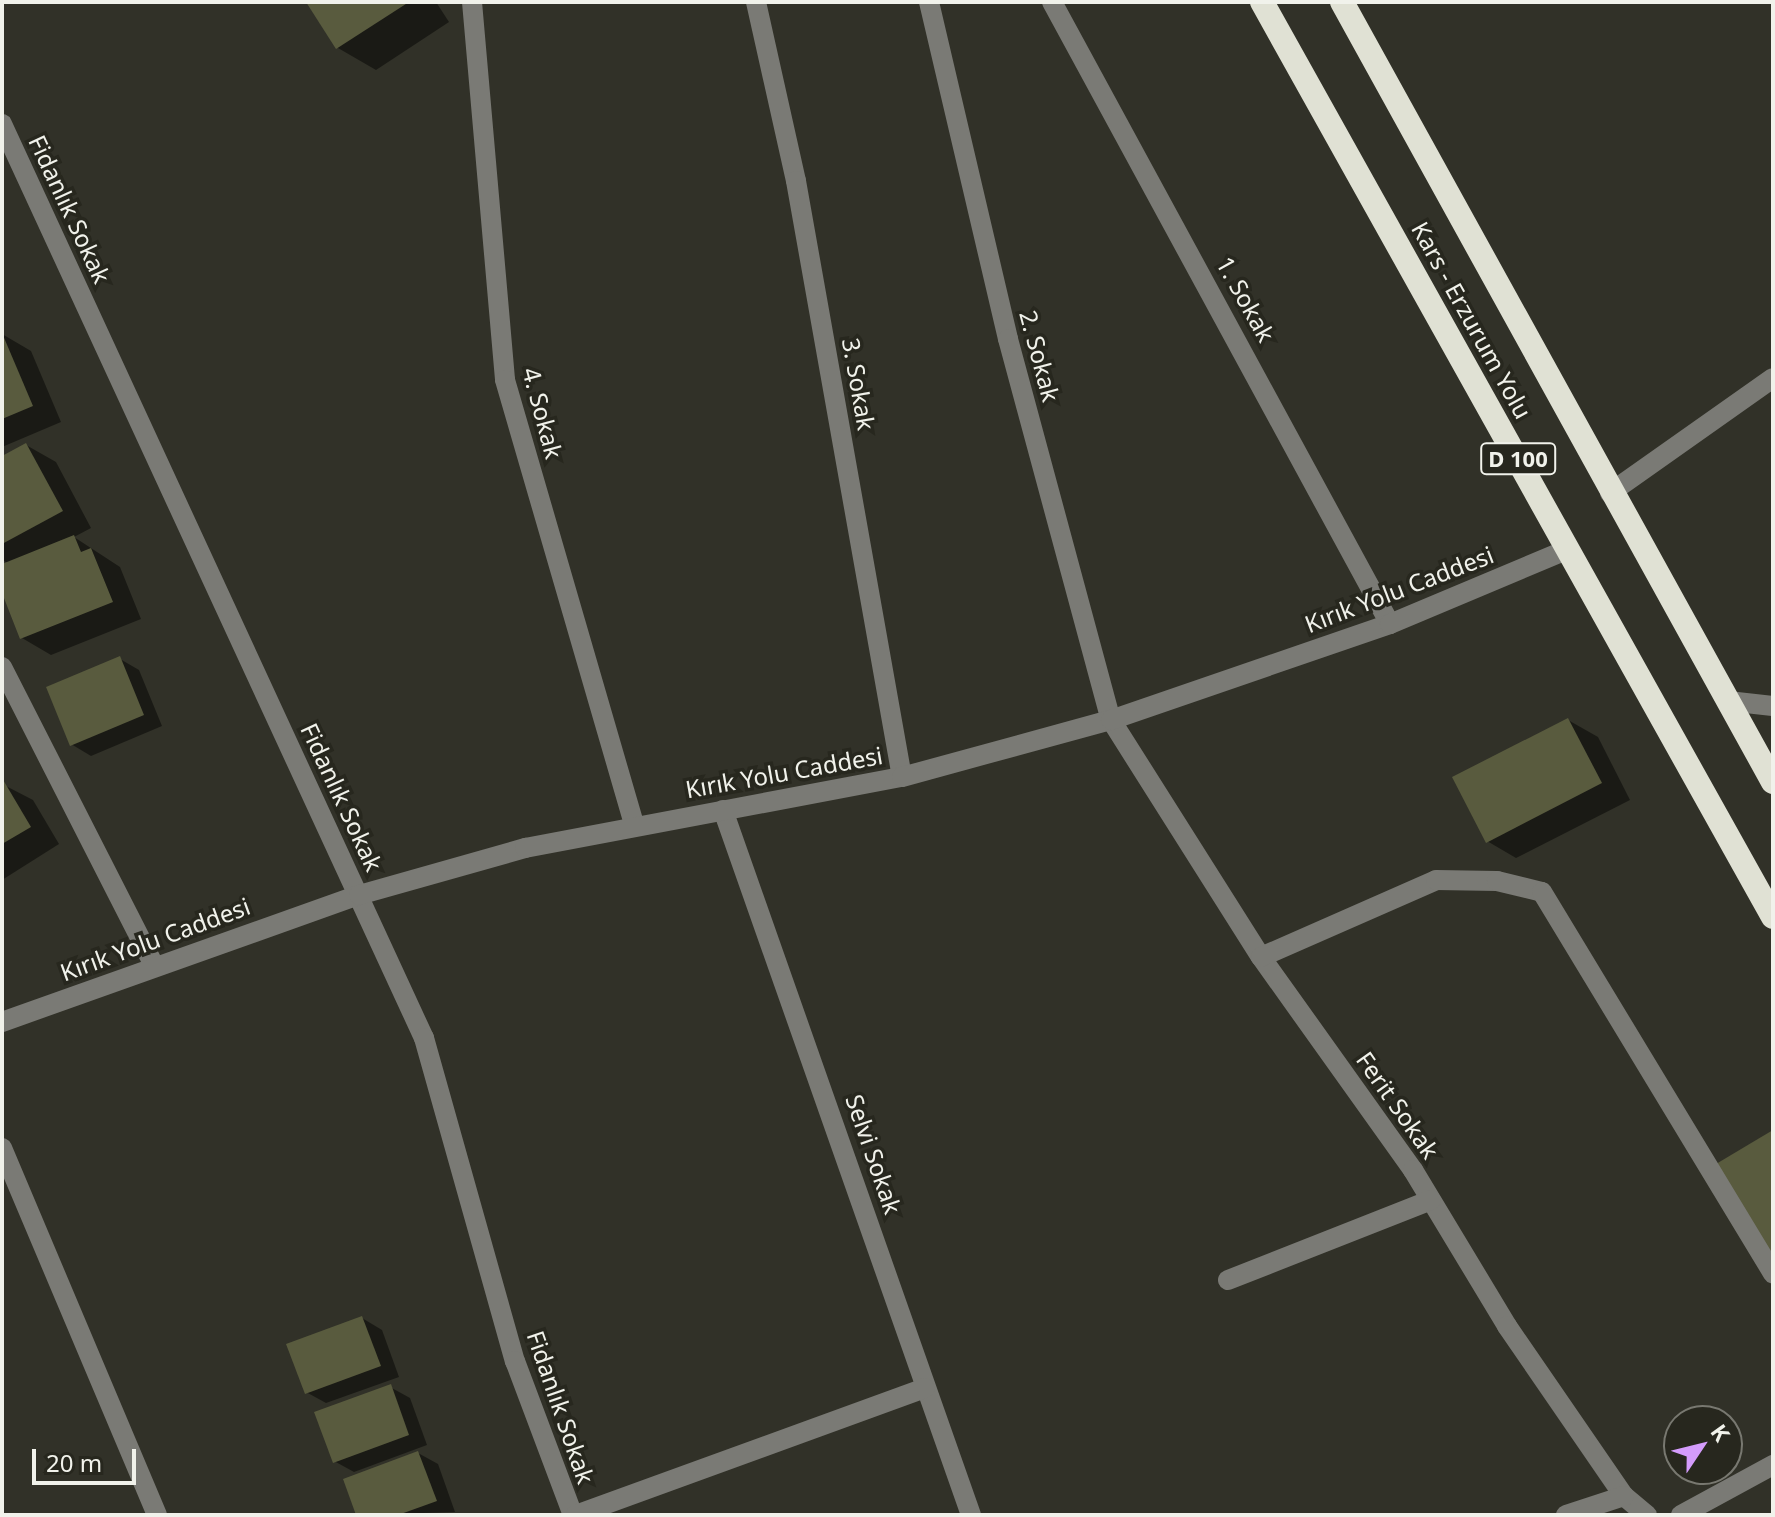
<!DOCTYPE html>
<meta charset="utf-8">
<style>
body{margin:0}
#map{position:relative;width:1775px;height:1517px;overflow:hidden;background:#313128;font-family:"Noto Sans",sans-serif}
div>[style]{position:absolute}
.shadow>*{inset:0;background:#0007}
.building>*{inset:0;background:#595b3e}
.minor>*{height:20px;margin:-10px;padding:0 10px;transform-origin:10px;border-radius:10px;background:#7a7a75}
.highway>*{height:24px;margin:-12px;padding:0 12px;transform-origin:12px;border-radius:12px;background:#e0e1d4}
span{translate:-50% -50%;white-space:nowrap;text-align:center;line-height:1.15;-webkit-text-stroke:7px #27271e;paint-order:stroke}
.shield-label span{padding:2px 6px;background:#27271e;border:2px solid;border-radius:6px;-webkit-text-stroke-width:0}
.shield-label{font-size:22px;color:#f1f2eb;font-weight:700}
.street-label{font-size:24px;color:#f1f2eb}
.frame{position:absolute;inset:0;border:4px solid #f1f2eb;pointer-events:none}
.north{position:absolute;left:1663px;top:1405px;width:80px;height:80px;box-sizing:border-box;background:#27271e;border:2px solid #787870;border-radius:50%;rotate:55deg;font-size:22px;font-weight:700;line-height:32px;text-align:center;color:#f1f2eb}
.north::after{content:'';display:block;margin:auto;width:28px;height:36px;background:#d49cfc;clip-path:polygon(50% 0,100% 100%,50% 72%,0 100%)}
.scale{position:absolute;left:32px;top:1449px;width:104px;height:36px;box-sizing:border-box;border:4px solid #f1f2eb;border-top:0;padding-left:10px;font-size:24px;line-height:28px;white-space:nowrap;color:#f1f2eb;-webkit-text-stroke:6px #27271e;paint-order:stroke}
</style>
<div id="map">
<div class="shadow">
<i style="clip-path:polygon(309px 2px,436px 2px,449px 22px,376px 70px,338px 48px)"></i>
<i style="clip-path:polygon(2px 334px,31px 351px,61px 422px,2px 447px)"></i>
<i style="clip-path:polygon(26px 445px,56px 462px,91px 528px,74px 537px,120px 567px,141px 619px,51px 655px,22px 638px,2px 587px,8px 563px,2px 560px,2px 458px)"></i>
<i style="clip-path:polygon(120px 659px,139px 670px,162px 726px,91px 756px,71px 744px)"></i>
<i style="clip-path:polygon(1568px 720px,1598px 737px,1630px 800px,1516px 858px,1487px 841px)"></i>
<i style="clip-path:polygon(2px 784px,33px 800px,59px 844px,2px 880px)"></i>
<i style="clip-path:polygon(362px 1318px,382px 1330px,399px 1377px,326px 1403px,306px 1392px)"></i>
<i style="clip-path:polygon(390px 1387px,410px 1398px,427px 1445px,354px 1472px,334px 1461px)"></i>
<i style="clip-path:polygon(418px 1453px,438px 1464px,455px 1512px,358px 1515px)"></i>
</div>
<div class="building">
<i style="clip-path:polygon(306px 2px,409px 2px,336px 49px)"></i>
<i style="clip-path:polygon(2px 333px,33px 406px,2px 419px)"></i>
<i style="clip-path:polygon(26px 443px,63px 511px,2px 544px,2px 456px)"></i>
<i style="clip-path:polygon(74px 535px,81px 552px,91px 548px,113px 602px,20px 639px,2px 593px,2px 564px)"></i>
<i style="clip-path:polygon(120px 656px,144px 715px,70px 746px,46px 687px)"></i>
<i style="clip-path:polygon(1568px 718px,1602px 783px,1486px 843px,1452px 777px)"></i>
<i style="clip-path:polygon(2px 778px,31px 827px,2px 844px)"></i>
<i style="clip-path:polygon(1773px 1130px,1773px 1259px,1716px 1164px)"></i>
<i style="clip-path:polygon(362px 1316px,381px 1366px,305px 1394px,286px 1344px)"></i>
<i style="clip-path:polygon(391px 1384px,409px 1435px,333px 1463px,314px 1412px)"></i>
<i style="clip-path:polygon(418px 1451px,437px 1501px,398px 1515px,356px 1515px,343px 1479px)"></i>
</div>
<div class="minor">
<i style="left:472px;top:2px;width:379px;rotate:85deg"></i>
<i style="left:505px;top:380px;width:462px;rotate:73.8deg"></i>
<i style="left:756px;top:2px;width:183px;rotate:77.4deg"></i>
<i style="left:796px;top:181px;width:605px;rotate:79.92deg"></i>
<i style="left:929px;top:2px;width:346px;rotate:76.8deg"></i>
<i style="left:1008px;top:339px;width:395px;rotate:74.9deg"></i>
<i style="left:1111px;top:720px;width:280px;rotate:57.7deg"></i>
<i style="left:1261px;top:957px;width:262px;rotate:54.5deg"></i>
<i style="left:1413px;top:1170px;width:182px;rotate:58.9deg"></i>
<i style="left:1507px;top:1326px;width:206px;rotate:55.5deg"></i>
<i style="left:1624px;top:1496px;width:30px;rotate:40deg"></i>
<i style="left:1052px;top:2px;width:708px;rotate:61.48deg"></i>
<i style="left:2px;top:124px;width:1007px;rotate:65.22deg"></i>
<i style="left:424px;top:1038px;width:336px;rotate:74.3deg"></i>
<i style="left:515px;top:1361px;width:165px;rotate:69.4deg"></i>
<i style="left:1610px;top:493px;width:199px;rotate:-35.2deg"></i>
<i style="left:2px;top:667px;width:335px;rotate:63deg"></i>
<i style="left:1728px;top:701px;width:45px;rotate:6.3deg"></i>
<i style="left:723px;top:810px;width:747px;rotate:70.62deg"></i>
<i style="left:1261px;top:957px;width:191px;rotate:-23.7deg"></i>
<i style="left:1436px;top:880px;width:61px;rotate:0.9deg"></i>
<i style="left:1497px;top:881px;width:46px;rotate:13.7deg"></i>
<i style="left:1542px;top:892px;width:446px;rotate:58.8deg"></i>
<i style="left:2px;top:1022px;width:379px;rotate:-19.6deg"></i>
<i style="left:359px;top:895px;width:173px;rotate:-15.8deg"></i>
<i style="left:525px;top:848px;width:384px;rotate:-10.7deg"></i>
<i style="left:902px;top:777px;width:217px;rotate:-15.3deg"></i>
<i style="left:1111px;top:720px;width:295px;rotate:-19deg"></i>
<i style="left:1390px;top:624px;width:193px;rotate:-22.8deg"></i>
<i style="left:2px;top:1148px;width:398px;rotate:67.1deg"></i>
<i style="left:1228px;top:1280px;width:218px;rotate:-21.5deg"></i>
<i style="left:576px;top:1515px;width:371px;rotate:-20deg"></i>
<i style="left:1566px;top:1515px;width:61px;rotate:-18.1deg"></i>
<i style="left:1681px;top:1515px;width:105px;rotate:-28.5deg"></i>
</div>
<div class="highway">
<i style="left:1262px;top:2px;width:1048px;rotate:60.82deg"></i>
<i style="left:1342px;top:2px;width:891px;rotate:61.08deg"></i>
</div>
<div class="shield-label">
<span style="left:1518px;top:459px">D 100</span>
</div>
<div class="street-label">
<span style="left:70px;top:209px;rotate:65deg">Fidanlık Sokak</span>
<span style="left:1246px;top:299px;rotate:61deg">1. Sokak</span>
<span style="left:1472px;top:320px;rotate:61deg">Kars - Erzurum Yolu</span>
<span style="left:1040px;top:356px;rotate:75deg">2. Sokak</span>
<span style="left:859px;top:384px;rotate:80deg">3. Sokak</span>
<span style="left:543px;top:413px;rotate:75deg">4. Sokak</span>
<span style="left:1399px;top:589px;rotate:-21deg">Kırık Yolu Caddesi</span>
<span style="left:784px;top:772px;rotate:-10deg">Kırık Yolu Caddesi</span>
<span style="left:342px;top:797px;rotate:65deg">Fidanlık Sokak</span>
<span style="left:155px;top:939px;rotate:-20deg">Kırık Yolu Caddesi</span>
<span style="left:1398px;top:1105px;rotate:55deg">Ferit Sokak</span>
<span style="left:874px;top:1154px;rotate:71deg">Selvi Sokak</span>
<span style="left:561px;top:1407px;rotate:71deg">Fidanlık Sokak</span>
</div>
<div class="frame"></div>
<div class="north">K</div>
<div class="scale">20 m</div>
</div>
